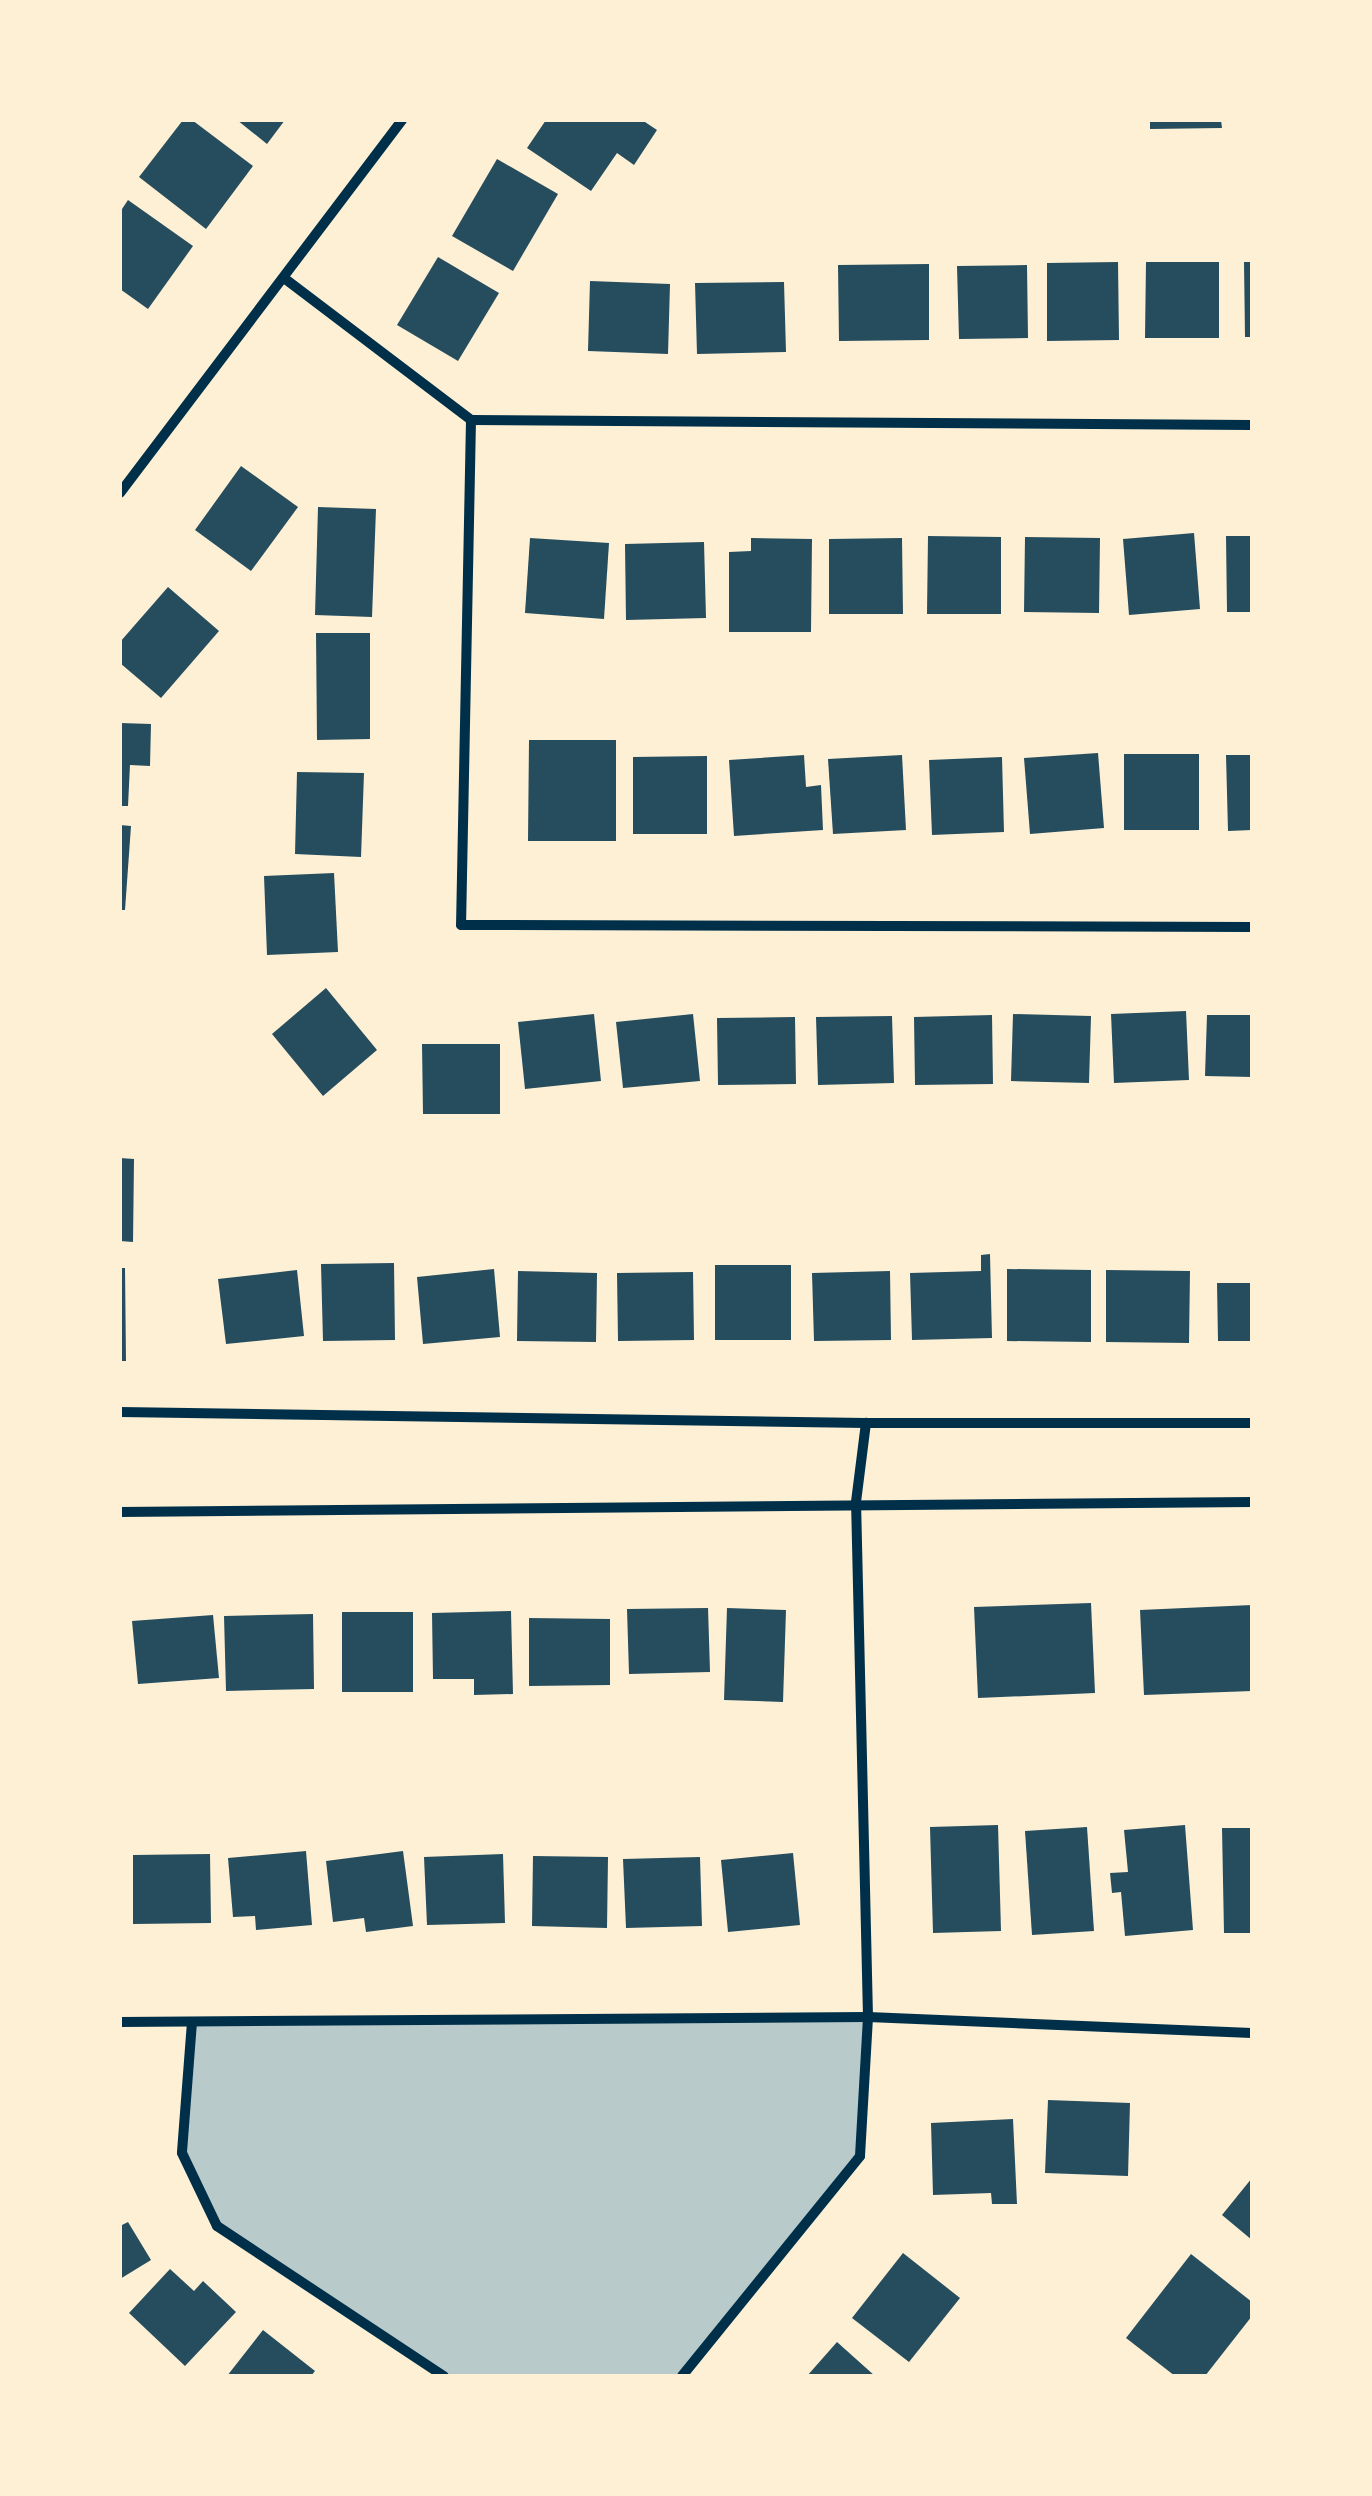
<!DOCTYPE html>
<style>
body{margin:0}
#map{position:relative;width:1372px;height:2496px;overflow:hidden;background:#fdf0d5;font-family:"Fira Sans Condensed",sans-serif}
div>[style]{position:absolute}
.green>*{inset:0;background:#b9caca}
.building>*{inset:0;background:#264d5e}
.minor>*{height:10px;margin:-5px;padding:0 5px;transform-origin:5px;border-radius:5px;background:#003049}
span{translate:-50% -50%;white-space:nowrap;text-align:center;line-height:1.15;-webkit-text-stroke:8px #fdf0d5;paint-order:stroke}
.frame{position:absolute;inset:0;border:122px solid #fdf0d5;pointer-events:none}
</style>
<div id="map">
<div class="green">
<i style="clip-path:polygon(868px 2017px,860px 2156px,682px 2376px,444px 2376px,217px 2226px,182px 2153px,192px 2022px)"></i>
</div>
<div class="building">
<i style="clip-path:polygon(183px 120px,192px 120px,253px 166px,206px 229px,139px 177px)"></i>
<i style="clip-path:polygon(237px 120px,285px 120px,267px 144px)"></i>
<i style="clip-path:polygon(546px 120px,642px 120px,657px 130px,634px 165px,617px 153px,591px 191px,527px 148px)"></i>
<i style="clip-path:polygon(1150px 120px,1221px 120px,1222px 128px,1150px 129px)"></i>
<i style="clip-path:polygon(497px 159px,558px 194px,513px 271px,452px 236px)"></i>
<i style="clip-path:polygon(128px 200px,193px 246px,148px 309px,120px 289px,120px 212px)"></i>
<i style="clip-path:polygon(438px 257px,499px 293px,458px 361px,397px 325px)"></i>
<i style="clip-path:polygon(1118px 262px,1119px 340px,1047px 341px,1047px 263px)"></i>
<i style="clip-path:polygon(1146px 262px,1219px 262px,1219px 338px,1145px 338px)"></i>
<i style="clip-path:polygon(1244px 262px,1252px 262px,1252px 337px,1245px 337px)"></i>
<i style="clip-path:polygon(929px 264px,929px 340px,839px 341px,838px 265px)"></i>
<i style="clip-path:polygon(1027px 265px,1028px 338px,959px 339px,957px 266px)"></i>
<i style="clip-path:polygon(590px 281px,670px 284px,668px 354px,588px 351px)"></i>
<i style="clip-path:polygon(784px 282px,786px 352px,697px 354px,695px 283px)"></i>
<i style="clip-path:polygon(241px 466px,298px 507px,251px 571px,195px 530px)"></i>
<i style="clip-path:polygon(318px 507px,376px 509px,372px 617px,315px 615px)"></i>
<i style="clip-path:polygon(1194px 533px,1200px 609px,1129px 615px,1123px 539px)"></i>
<i style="clip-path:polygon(928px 536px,1001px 537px,1001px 614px,927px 614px)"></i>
<i style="clip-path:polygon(1226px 536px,1252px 536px,1252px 612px,1227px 612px)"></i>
<i style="clip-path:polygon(1025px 537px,1100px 538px,1099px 613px,1024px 612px)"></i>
<i style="clip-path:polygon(530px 538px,609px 543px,604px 619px,525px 613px)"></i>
<i style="clip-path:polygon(751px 538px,812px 539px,811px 632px,729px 632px,729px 552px,751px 551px)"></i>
<i style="clip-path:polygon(902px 538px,903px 614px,829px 614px,829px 539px)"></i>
<i style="clip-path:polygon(704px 542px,706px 618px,626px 620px,625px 544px)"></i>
<i style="clip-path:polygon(168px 587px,219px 631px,161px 698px,120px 663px,120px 642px)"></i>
<i style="clip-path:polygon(316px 633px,370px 633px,370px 739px,317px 740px)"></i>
<i style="clip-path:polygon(120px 723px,151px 724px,150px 766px,130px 765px,128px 806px,120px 806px)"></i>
<i style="clip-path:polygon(529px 740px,616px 740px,616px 841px,528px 841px)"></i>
<i style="clip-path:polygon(1098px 753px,1104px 828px,1030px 834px,1024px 758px)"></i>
<i style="clip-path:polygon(1124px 754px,1199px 754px,1199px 830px,1124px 830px)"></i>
<i style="clip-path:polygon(804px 755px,806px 787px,821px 785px,823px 830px,734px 836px,729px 760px)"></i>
<i style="clip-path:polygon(902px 755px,906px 830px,833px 834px,828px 759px)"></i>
<i style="clip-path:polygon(1226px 755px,1252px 755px,1252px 830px,1228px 831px)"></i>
<i style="clip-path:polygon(707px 756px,707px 834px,633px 834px,633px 757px)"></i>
<i style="clip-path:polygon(1002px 757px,1004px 832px,932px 835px,929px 760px)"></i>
<i style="clip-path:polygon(297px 772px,364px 773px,361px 857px,295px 854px)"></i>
<i style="clip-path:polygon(120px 825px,131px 826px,125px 910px,120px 910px)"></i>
<i style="clip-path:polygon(334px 873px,338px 952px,267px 955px,264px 876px)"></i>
<i style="clip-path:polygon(326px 988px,377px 1050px,323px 1096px,272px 1034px)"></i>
<i style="clip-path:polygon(1186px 1011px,1189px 1080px,1114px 1083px,1111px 1014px)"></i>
<i style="clip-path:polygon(594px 1014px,601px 1081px,525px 1089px,518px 1022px)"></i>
<i style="clip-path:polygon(693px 1014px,700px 1081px,623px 1088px,616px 1022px)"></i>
<i style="clip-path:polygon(1013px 1014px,1091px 1016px,1089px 1083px,1011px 1081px)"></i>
<i style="clip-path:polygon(992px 1015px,993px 1084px,915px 1085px,914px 1017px)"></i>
<i style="clip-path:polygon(1207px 1015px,1252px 1015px,1252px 1077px,1205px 1076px)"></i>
<i style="clip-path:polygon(892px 1016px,894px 1083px,818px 1085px,816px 1017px)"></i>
<i style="clip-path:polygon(795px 1017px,796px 1084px,718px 1085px,717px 1018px)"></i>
<i style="clip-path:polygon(422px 1044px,500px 1044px,500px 1114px,423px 1114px)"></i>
<i style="clip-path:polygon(120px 1158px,134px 1159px,133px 1242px,120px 1241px)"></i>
<i style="clip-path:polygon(990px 1254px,992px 1338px,912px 1340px,910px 1273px,981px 1271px,981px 1255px)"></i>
<i style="clip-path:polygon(394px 1263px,395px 1340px,323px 1341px,321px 1264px)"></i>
<i style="clip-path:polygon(715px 1265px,791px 1265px,791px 1340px,715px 1340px)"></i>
<i style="clip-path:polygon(120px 1268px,125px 1268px,126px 1361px,120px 1361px)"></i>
<i style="clip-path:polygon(494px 1269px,500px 1337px,423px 1344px,417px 1277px)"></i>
<i style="clip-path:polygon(1007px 1269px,1091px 1270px,1091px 1342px,1007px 1341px)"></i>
<i style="clip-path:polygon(297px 1270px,304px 1336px,226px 1344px,218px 1279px)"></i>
<i style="clip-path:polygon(1106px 1270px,1190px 1271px,1189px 1343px,1106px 1342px)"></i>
<i style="clip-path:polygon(518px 1271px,597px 1273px,596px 1342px,517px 1341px)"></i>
<i style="clip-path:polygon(890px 1271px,891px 1340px,814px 1341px,812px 1273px)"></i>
<i style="clip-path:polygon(693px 1272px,694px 1340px,618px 1341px,617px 1273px)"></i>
<i style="clip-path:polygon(1217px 1283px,1252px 1283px,1252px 1341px,1218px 1341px)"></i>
<i style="clip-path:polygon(1091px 1603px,1095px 1693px,978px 1698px,974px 1607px)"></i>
<i style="clip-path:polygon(1252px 1605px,1252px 1691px,1144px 1695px,1140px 1610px)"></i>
<i style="clip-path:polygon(708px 1608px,710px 1672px,629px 1674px,627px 1609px)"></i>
<i style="clip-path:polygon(727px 1608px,786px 1610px,783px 1702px,724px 1700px)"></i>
<i style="clip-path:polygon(511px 1611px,513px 1694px,474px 1695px,474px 1679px,433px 1679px,432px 1613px)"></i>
<i style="clip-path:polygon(342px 1612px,413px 1612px,413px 1692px,342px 1692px)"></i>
<i style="clip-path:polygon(313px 1614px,314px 1689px,226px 1691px,224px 1616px)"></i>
<i style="clip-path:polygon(213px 1615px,219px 1678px,138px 1684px,132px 1621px)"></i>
<i style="clip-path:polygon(529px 1618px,610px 1619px,610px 1685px,529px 1686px)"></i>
<i style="clip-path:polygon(998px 1825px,1001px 1931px,933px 1933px,930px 1827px)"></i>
<i style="clip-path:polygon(1185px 1825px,1193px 1930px,1125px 1936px,1121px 1892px,1112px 1893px,1110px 1873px,1128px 1872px,1124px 1830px)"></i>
<i style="clip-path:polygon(1087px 1827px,1094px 1931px,1032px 1935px,1025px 1831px)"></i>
<i style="clip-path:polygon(1222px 1828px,1252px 1828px,1252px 1933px,1224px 1933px)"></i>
<i style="clip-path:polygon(306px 1851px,312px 1925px,256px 1930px,255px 1916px,233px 1917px,228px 1858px)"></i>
<i style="clip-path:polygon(403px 1851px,413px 1926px,366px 1932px,364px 1918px,333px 1922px,326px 1861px)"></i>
<i style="clip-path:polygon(793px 1853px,800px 1925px,728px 1932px,721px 1860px)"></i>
<i style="clip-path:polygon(210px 1854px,211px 1923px,133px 1924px,133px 1855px)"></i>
<i style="clip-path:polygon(503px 1854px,505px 1923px,427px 1925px,424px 1857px)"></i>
<i style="clip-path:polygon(533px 1856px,608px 1857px,607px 1928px,532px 1926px)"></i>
<i style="clip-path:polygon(700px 1857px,702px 1926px,626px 1928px,623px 1859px)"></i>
<i style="clip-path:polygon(1048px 2100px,1130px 2103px,1128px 2176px,1045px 2173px)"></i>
<i style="clip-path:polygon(1013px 2119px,1017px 2204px,992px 2204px,991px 2193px,933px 2195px,931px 2123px)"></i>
<i style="clip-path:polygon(1252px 2178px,1252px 2240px,1222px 2215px)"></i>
<i style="clip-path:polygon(128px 2222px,151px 2260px,120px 2279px,120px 2226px)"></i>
<i style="clip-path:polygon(903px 2253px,960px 2298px,909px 2362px,852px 2318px)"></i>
<i style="clip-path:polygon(1191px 2254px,1252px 2302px,1252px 2316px,1205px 2376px,1175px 2376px,1126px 2338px)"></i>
<i style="clip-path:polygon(170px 2269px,194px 2291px,203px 2281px,236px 2312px,185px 2366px,129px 2313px)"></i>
<i style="clip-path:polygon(263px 2330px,315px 2371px,311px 2376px,227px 2376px)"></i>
<i style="clip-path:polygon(837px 2342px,875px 2376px,807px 2376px)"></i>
</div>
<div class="minor">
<i style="left:284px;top:278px;width:235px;rotate:37.2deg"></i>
<i style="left:471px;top:420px;width:781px;rotate:0.37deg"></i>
<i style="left:471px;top:420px;width:505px;rotate:91.13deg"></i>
<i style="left:461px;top:925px;width:791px;rotate:0.14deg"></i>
<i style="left:120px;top:493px;width:468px;rotate:-52.9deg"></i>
<i style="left:120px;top:1412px;width:746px;rotate:0.84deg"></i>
<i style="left:866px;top:1423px;width:386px"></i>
<i style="left:120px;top:1512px;width:1132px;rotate:-0.51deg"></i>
<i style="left:120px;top:2022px;width:748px;rotate:-0.38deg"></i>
<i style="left:868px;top:2017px;width:384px;rotate:2.4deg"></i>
<i style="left:192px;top:2022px;width:131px;rotate:94.4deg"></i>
<i style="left:182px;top:2153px;width:81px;rotate:64.4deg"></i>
<i style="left:217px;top:2226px;width:272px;rotate:33.5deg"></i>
<i style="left:682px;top:2376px;width:283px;rotate:-51deg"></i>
<i style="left:860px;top:2156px;width:139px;rotate:-86.7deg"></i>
<i style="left:868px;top:2017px;width:515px;rotate:-91.33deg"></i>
<i style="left:856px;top:1502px;width:80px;rotate:-82.8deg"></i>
</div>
<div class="frame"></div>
</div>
